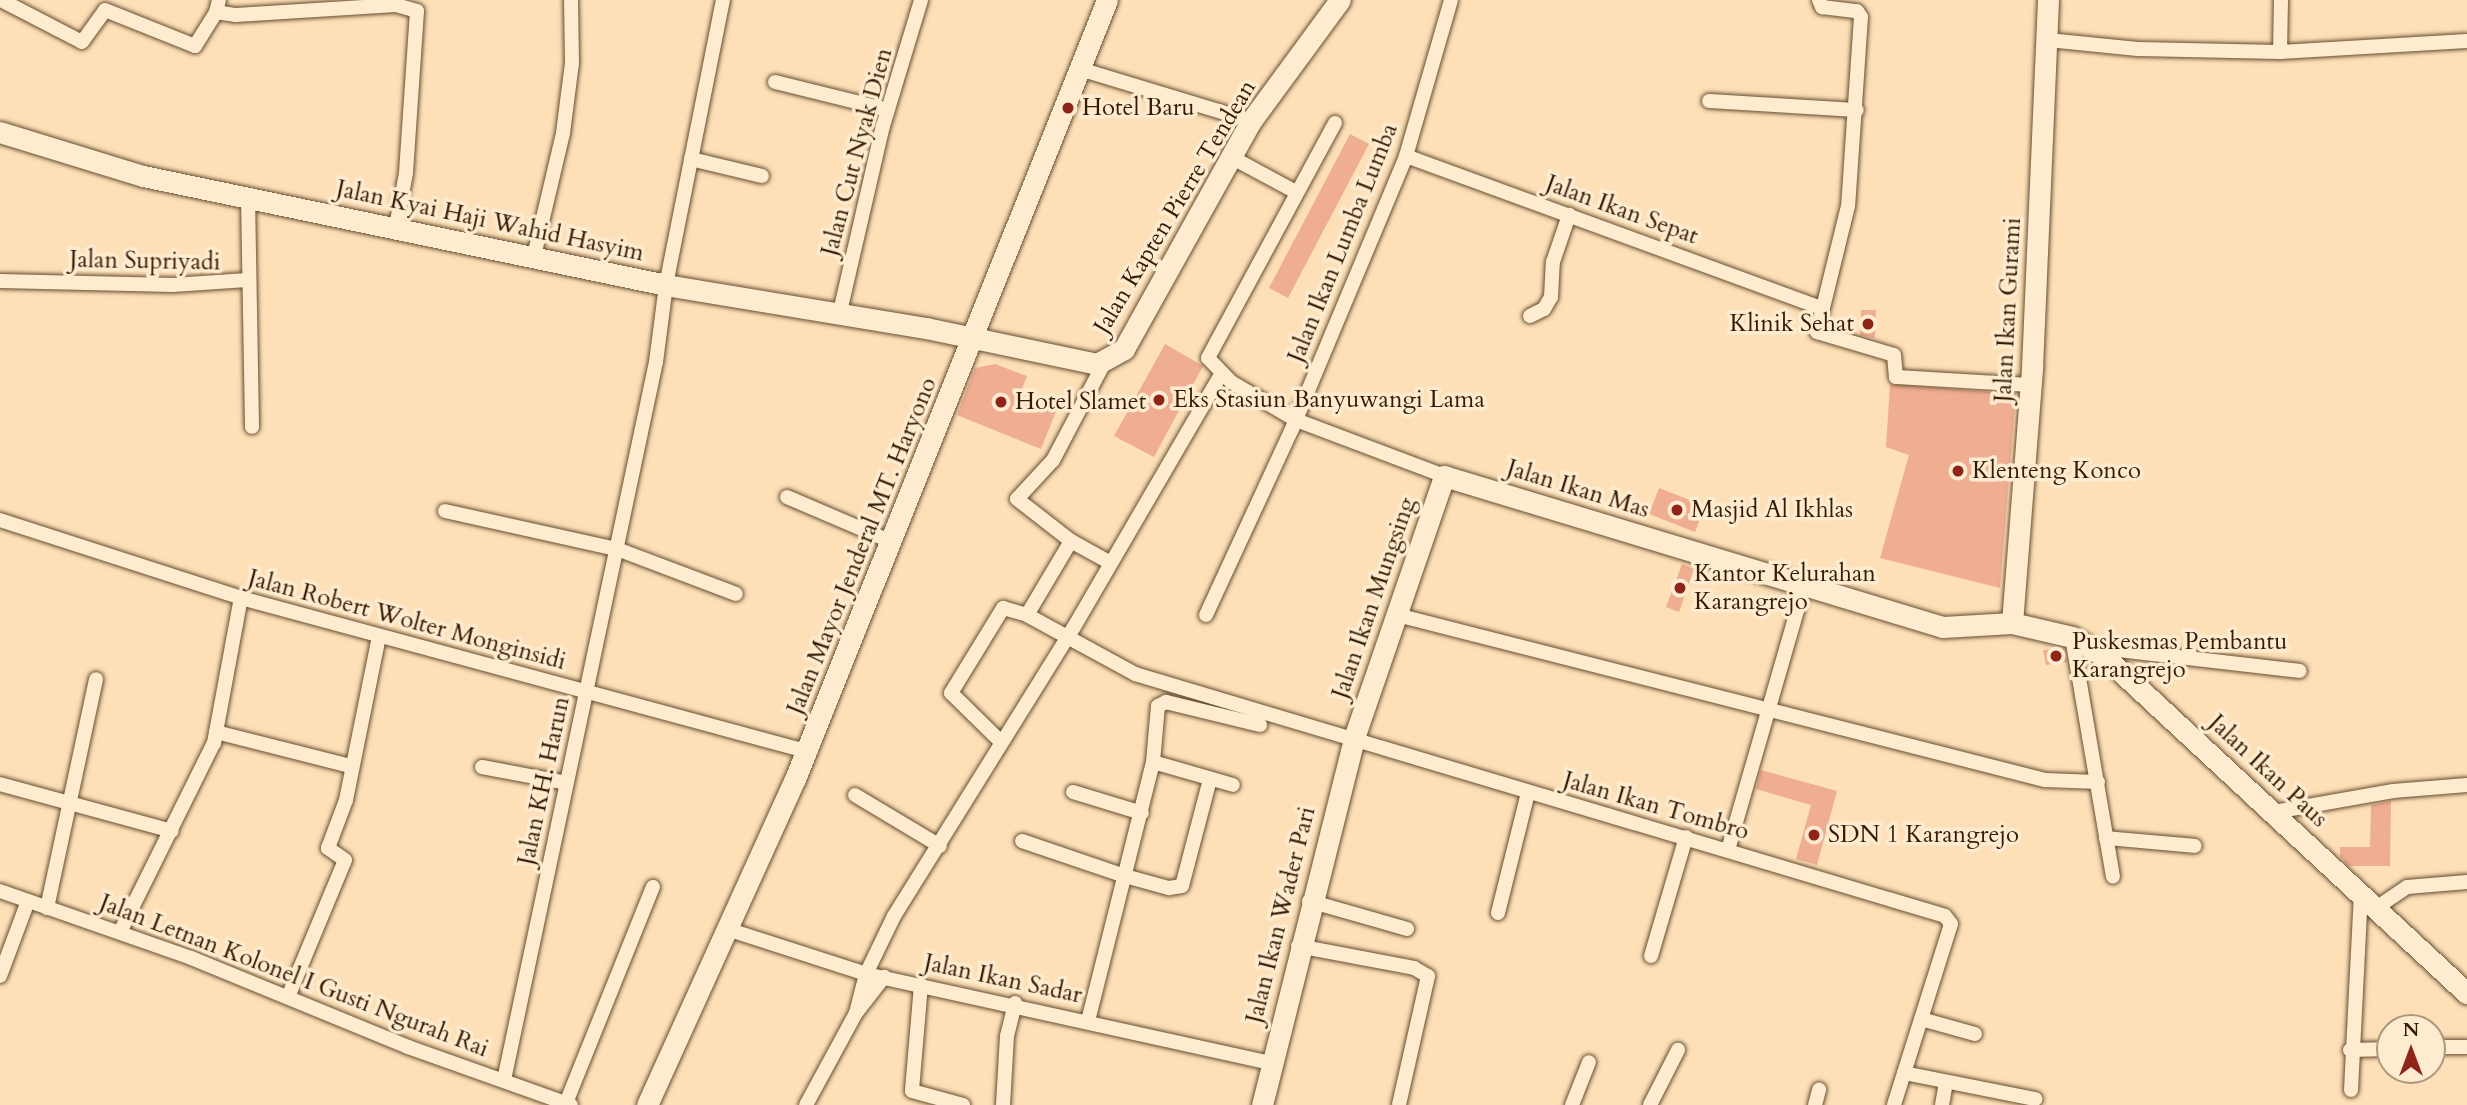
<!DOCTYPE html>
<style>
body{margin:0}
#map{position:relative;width:2467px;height:1105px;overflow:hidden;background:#fde0b7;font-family:Cardo,serif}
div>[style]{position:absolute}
.building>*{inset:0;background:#efad92}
.roads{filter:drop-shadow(0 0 2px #664d30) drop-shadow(0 0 2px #664d30)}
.street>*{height:14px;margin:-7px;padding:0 7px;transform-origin:7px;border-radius:7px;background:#feebd0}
.secondary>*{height:21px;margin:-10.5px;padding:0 10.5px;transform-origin:10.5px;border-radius:10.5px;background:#feebd0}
.dots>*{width:19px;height:19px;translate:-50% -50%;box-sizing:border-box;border:4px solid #feebd0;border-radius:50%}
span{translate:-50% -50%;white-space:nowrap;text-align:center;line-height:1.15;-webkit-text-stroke:7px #feebd0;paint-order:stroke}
.poi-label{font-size:24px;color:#331c03}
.left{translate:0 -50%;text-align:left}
.right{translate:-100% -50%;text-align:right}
.street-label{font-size:24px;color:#331c03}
.north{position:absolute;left:2376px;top:1014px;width:70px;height:70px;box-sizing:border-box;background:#feebd0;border:2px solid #ad987e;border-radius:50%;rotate:0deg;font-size:19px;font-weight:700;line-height:28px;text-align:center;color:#331c03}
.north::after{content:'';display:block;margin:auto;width:24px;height:32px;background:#8f2418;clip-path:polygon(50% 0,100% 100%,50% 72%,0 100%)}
</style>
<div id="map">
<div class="building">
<i style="clip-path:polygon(1350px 134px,1369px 144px,1288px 298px,1269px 288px)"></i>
<i style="clip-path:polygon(1861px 310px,1876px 310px,1875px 338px,1860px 335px)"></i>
<i style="clip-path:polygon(1165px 344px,1203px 366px,1154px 457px,1114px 436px)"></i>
<i style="clip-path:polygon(995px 364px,1027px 376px,1020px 394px,1057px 409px,1041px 449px,957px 415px,975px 368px)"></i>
<i style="clip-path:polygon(1890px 384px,2016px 394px,2000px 588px,1880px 558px,1909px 455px,1886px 447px)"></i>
<i style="clip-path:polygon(1659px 488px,1705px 506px,1695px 532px,1649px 514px)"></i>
<i style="clip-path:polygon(1682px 564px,1694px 569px,1679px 612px,1666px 607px)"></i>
<i style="clip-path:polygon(2064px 649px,2067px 662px,2046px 665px,2043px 650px)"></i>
<i style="clip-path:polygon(1761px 770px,1837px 791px,1817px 865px,1796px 859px,1811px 805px,1756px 789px)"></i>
<i style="clip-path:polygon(2391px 801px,2390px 866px,2349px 866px,2340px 857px,2340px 847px,2370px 847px,2371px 805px)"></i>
</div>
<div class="roads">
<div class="street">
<i style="left:1px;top:0;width:91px;rotate:27.4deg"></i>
<i style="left:82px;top:42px;width:39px;rotate:-54deg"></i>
<i style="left:105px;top:10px;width:97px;rotate:21.8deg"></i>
<i style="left:195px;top:46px;width:40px;rotate:-58deg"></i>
<i style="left:219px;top:0;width:12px;rotate:104deg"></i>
<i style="left:216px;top:12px;width:20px;rotate:9deg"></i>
<i style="left:236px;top:15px;width:160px;rotate:-3.6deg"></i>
<i style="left:396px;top:5px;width:22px;rotate:16deg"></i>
<i style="left:417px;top:11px;width:162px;rotate:93.9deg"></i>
<i style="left:406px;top:173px;width:55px;rotate:100.5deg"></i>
<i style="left:1819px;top:0;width:8px;rotate:67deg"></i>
<i style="left:1822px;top:7px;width:35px;rotate:7deg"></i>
<i style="left:1857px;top:11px;width:7px;rotate:56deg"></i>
<i style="left:1861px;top:17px;width:189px;rotate:93.9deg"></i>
<i style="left:1848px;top:206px;width:130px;rotate:103.8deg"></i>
<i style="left:1817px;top:332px;width:80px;rotate:16.6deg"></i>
<i style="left:1894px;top:355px;width:22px;rotate:85deg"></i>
<i style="left:1896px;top:377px;width:135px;rotate:3.4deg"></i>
<i style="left:2048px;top:40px;width:90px;rotate:5.7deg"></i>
<i style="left:2138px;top:49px;width:142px;rotate:1.2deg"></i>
<i style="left:2280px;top:52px;width:187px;rotate:-3.4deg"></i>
<i style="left:2280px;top:52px;width:52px;rotate:-88.9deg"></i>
<i style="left:1080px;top:69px;width:179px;rotate:16.9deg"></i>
<i style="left:775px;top:82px;width:116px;rotate:13.9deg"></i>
<i style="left:1709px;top:101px;width:148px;rotate:3.5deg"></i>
<i style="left:1335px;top:123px;width:267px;rotate:118.4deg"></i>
<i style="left:1208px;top:358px;width:33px;rotate:46deg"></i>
<i style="left:1231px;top:382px;width:75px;rotate:30.3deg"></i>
<i style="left:1296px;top:420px;width:158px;rotate:20.7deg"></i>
<i style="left:1406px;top:156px;width:443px;rotate:20.1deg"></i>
<i style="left:1231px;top:157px;width:74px;rotate:28.3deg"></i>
<i style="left:691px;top:159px;width:73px;rotate:13.5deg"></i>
<i style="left:248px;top:196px;width:231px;rotate:89deg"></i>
<i style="left:534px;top:256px;width:126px;rotate:-76.7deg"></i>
<i style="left:563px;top:133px;width:71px;rotate:-82.7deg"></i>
<i style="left:572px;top:63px;width:63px;rotate:-90.9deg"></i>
<i style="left:0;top:281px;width:173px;rotate:1.3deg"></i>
<i style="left:173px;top:285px;width:74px;rotate:-3.9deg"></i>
<i style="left:839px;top:316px;width:195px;rotate:-77deg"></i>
<i style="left:883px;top:126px;width:132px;rotate:-73.2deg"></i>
<i style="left:1530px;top:316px;width:16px;rotate:-27deg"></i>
<i style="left:1544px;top:309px;width:14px;rotate:-60deg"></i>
<i style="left:1551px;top:297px;width:35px;rotate:-87deg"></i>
<i style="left:1553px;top:262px;width:50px;rotate:-71.2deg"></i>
<i style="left:1104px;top:363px;width:110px;rotate:117.7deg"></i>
<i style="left:1053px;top:460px;width:53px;rotate:132.7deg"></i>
<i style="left:1017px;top:499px;width:68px;rotate:37.9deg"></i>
<i style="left:1071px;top:541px;width:43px;rotate:28.9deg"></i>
<i style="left:787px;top:497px;width:114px;rotate:23.2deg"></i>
<i style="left:445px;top:511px;width:176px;rotate:12.5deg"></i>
<i style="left:617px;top:549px;width:127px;rotate:20.7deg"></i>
<i style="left:0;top:520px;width:253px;rotate:17.9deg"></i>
<i style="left:241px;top:598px;width:585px;rotate:15.15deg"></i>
<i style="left:1071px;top:541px;width:86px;rotate:120.7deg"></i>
<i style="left:1027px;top:615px;width:123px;rotate:28.6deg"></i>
<i style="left:1135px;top:674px;width:845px;rotate:16.63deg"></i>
<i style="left:1945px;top:916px;width:10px;rotate:53deg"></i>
<i style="left:1951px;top:924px;width:190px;rotate:107.5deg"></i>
<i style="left:1206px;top:615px;width:205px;rotate:-65.2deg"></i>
<i style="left:1292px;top:429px;width:296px;rotate:-67.3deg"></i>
<i style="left:1406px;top:156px;width:162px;rotate:-73.9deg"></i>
<i style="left:1397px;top:615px;width:669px;rotate:14.29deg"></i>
<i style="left:2045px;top:780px;width:53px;rotate:2.2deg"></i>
<i style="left:2072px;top:637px;width:243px;rotate:80.3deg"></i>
<i style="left:2093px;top:647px;width:208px;rotate:6.6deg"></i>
<i style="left:216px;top:732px;width:138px;rotate:14.2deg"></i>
<i style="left:999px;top:740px;width:67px;rotate:-135.6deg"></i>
<i style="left:951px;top:693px;width:100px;rotate:-58.5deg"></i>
<i style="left:1003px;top:608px;width:25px;rotate:16deg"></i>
<i style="left:1153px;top:762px;width:83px;rotate:16deg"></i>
<i style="left:482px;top:767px;width:86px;rotate:10.7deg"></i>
<i style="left:0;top:784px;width:178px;rotate:15.3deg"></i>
<i style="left:1073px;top:792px;width:72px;rotate:16.9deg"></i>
<i style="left:855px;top:795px;width:99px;rotate:31deg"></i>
<i style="left:2274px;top:812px;width:121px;rotate:-10deg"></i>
<i style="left:2393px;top:791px;width:74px;rotate:-4.6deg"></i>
<i style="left:2106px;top:838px;width:89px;rotate:5.1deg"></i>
<i style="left:1022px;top:841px;width:109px;rotate:18.8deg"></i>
<i style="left:1125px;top:876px;width:46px;rotate:15.3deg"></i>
<i style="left:1169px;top:888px;width:13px;rotate:-9deg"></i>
<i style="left:1182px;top:886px;width:111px;rotate:-75.3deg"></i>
<i style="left:1728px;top:850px;width:277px;rotate:-73.9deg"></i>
<i style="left:0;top:891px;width:202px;rotate:19.3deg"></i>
<i style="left:191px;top:958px;width:235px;rotate:22.3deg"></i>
<i style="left:408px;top:1047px;width:173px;rotate:19.6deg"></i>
<i style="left:1309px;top:901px;width:102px;rotate:15.9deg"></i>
<i style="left:47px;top:908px;width:234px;rotate:-77.9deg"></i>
<i style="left:2376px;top:908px;width:37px;rotate:-34deg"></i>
<i style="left:2407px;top:887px;width:60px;rotate:-4.8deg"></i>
<i style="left:1498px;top:913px;width:124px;rotate:-76deg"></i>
<i style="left:727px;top:929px;width:146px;rotate:17.9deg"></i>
<i style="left:866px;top:974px;width:416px;rotate:12.4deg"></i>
<i style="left:120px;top:932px;width:211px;rotate:-63.6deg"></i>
<i style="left:214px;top:743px;width:147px;rotate:-79.5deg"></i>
<i style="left:1298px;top:946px;width:118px;rotate:10.7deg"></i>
<i style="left:1414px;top:968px;width:16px;rotate:30deg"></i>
<i style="left:1428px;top:976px;width:132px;rotate:102.7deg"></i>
<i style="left:1651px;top:956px;width:124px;rotate:-73.6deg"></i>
<i style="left:0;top:976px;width:80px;rotate:-69.5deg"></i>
<i style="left:921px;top:985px;width:106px;rotate:94.9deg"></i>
<i style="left:912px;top:1091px;width:53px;rotate:15.4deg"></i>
<i style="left:288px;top:997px;width:148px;rotate:-67.4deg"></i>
<i style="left:345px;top:860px;width:21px;rotate:-145deg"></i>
<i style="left:328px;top:848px;width:51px;rotate:-69.4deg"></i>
<i style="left:346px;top:800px;width:167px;rotate:-78.6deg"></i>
<i style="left:856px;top:1013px;width:40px;rotate:-75.6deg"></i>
<i style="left:866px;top:974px;width:64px;rotate:-64.2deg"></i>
<i style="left:894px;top:916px;width:340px;rotate:-58.1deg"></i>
<i style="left:1074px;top:627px;width:293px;rotate:-59.8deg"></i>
<i style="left:1921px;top:1019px;width:56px;rotate:15.5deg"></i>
<i style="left:1088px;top:1021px;width:267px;rotate:-75.9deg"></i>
<i style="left:1153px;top:762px;width:56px;rotate:-84.9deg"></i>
<i style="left:1158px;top:706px;width:9px;rotate:-27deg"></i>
<i style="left:1166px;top:702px;width:97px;rotate:13.7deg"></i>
<i style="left:2432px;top:1047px;width:35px"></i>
<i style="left:2350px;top:1050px;width:40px;rotate:-1.4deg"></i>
<i style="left:1904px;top:1073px;width:134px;rotate:11.2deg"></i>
<i style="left:504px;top:1080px;width:734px;rotate:-78.05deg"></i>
<i style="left:656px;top:362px;width:78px;rotate:-82.6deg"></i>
<i style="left:666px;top:285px;width:291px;rotate:-78.7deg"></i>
<i style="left:2351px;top:1090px;width:196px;rotate:-87.1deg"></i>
<i style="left:566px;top:1103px;width:233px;rotate:-68.1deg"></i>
<i style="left:806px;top:1105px;width:105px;rotate:-61.5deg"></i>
<i style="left:856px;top:1013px;width:46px;rotate:-52.1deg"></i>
<i style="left:1003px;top:1105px;width:69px;rotate:-86.7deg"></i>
<i style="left:1007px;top:1036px;width:34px;rotate:-76deg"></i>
<i style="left:1572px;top:1105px;width:46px;rotate:-68.4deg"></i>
<i style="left:1650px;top:1105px;width:62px;rotate:-63deg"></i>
<i style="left:1815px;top:1105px;width:16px;rotate:-75deg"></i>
<i style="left:1942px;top:1105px;width:22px;rotate:-80deg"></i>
</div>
<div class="secondary">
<i style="left:0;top:132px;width:150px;rotate:17.1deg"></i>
<i style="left:143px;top:176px;width:534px;rotate:11.77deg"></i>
<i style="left:666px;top:285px;width:264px;rotate:9.4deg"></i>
<i style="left:926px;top:328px;width:175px;rotate:11.9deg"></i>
<i style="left:1097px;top:364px;width:31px;rotate:-29deg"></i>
<i style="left:1124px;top:349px;width:261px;rotate:-60.9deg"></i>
<i style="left:1251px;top:121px;width:150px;rotate:-53.7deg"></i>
<i style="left:2012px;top:623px;width:257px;rotate:-85.5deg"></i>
<i style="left:2032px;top:367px;width:367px;rotate:-87.5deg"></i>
<i style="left:647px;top:1105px;width:358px;rotate:-65.6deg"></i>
<i style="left:795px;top:779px;width:839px;rotate:-68.17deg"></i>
<i style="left:1262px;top:1105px;width:378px;rotate:-75.9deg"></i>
<i style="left:1354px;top:738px;width:277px;rotate:-71deg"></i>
<i style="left:1444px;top:476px;width:521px;rotate:16.84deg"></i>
<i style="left:1943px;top:627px;width:69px;rotate:-3.3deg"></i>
<i style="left:2012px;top:623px;width:62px;rotate:13.1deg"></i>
<i style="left:2072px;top:637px;width:39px;rotate:31deg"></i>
<i style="left:2105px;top:657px;width:494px;rotate:42.9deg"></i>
</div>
</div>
<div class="dots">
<i style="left:1068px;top:108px;background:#8f2418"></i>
<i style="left:1868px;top:324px;background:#8f2418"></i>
<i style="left:1159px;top:400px;background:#8f2418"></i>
<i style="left:1001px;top:402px;background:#8f2418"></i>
<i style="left:1958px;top:471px;background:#8f2418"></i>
<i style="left:1677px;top:510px;background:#8f2418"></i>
<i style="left:1680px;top:588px;background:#8f2418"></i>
<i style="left:2056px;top:656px;background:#8f2418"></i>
<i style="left:1814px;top:835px;background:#8f2418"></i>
</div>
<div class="poi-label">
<span class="left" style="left:1082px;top:108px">Hotel Baru</span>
<span class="right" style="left:1854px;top:324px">Klinik Sehat</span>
<span class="left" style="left:1173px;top:400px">Eks Stasiun Banyuwangi Lama</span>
<span class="left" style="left:1015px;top:402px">Hotel Slamet</span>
<span class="left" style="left:1972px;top:471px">Klenteng Konco</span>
<span class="left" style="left:1691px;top:510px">Masjid Al Ikhlas</span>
<span class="left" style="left:1694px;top:588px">Kantor Kelurahan<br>Karangrejo</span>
<span class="left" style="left:2072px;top:656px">Puskesmas Pembantu<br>Karangrejo</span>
<span class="left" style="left:1828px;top:835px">SDN 1 Karangrejo</span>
</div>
<div class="street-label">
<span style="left:857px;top:152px;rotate:-75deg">Jalan Cut Nyak Dien</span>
<span style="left:1175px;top:207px;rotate:-59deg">Jalan Kapten Pierre Tendean</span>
<span style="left:1622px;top:210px;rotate:20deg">Jalan Ikan Sepat</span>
<span style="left:490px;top:221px;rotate:12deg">Jalan Kyai Haji Wahid Hasyim</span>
<span style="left:1343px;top:243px;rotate:-68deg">Jalan Ikan Lumba Lumba</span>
<span style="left:145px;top:261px;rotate:1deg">Jalan Supriyadi</span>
<span style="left:2008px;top:310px;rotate:-87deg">Jalan Ikan Gurami</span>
<span style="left:1578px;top:489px;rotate:17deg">Jalan Ikan Mas</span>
<span style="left:862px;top:546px;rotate:-68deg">Jalan Mayor Jenderal MT. Haryono</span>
<span style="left:1374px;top:598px;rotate:-71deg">Jalan Ikan Mungsing</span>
<span style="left:407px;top:620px;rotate:15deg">Jalan Robert Wolter Monginsidi</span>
<span style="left:2268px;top:771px;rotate:43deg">Jalan Ikan Paus</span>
<span style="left:544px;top:781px;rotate:-78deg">Jalan KH. Harun</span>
<span style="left:1656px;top:806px;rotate:16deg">Jalan Ikan Tombro</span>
<span style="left:1281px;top:915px;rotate:-76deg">Jalan Ikan Wader Pari</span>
<span style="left:294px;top:976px;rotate:21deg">Jalan Letnan Kolonel I Gusti Ngurah Rai</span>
<span style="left:1003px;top:979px;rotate:12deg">Jalan Ikan Sadar</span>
</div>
<div class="north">N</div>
</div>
